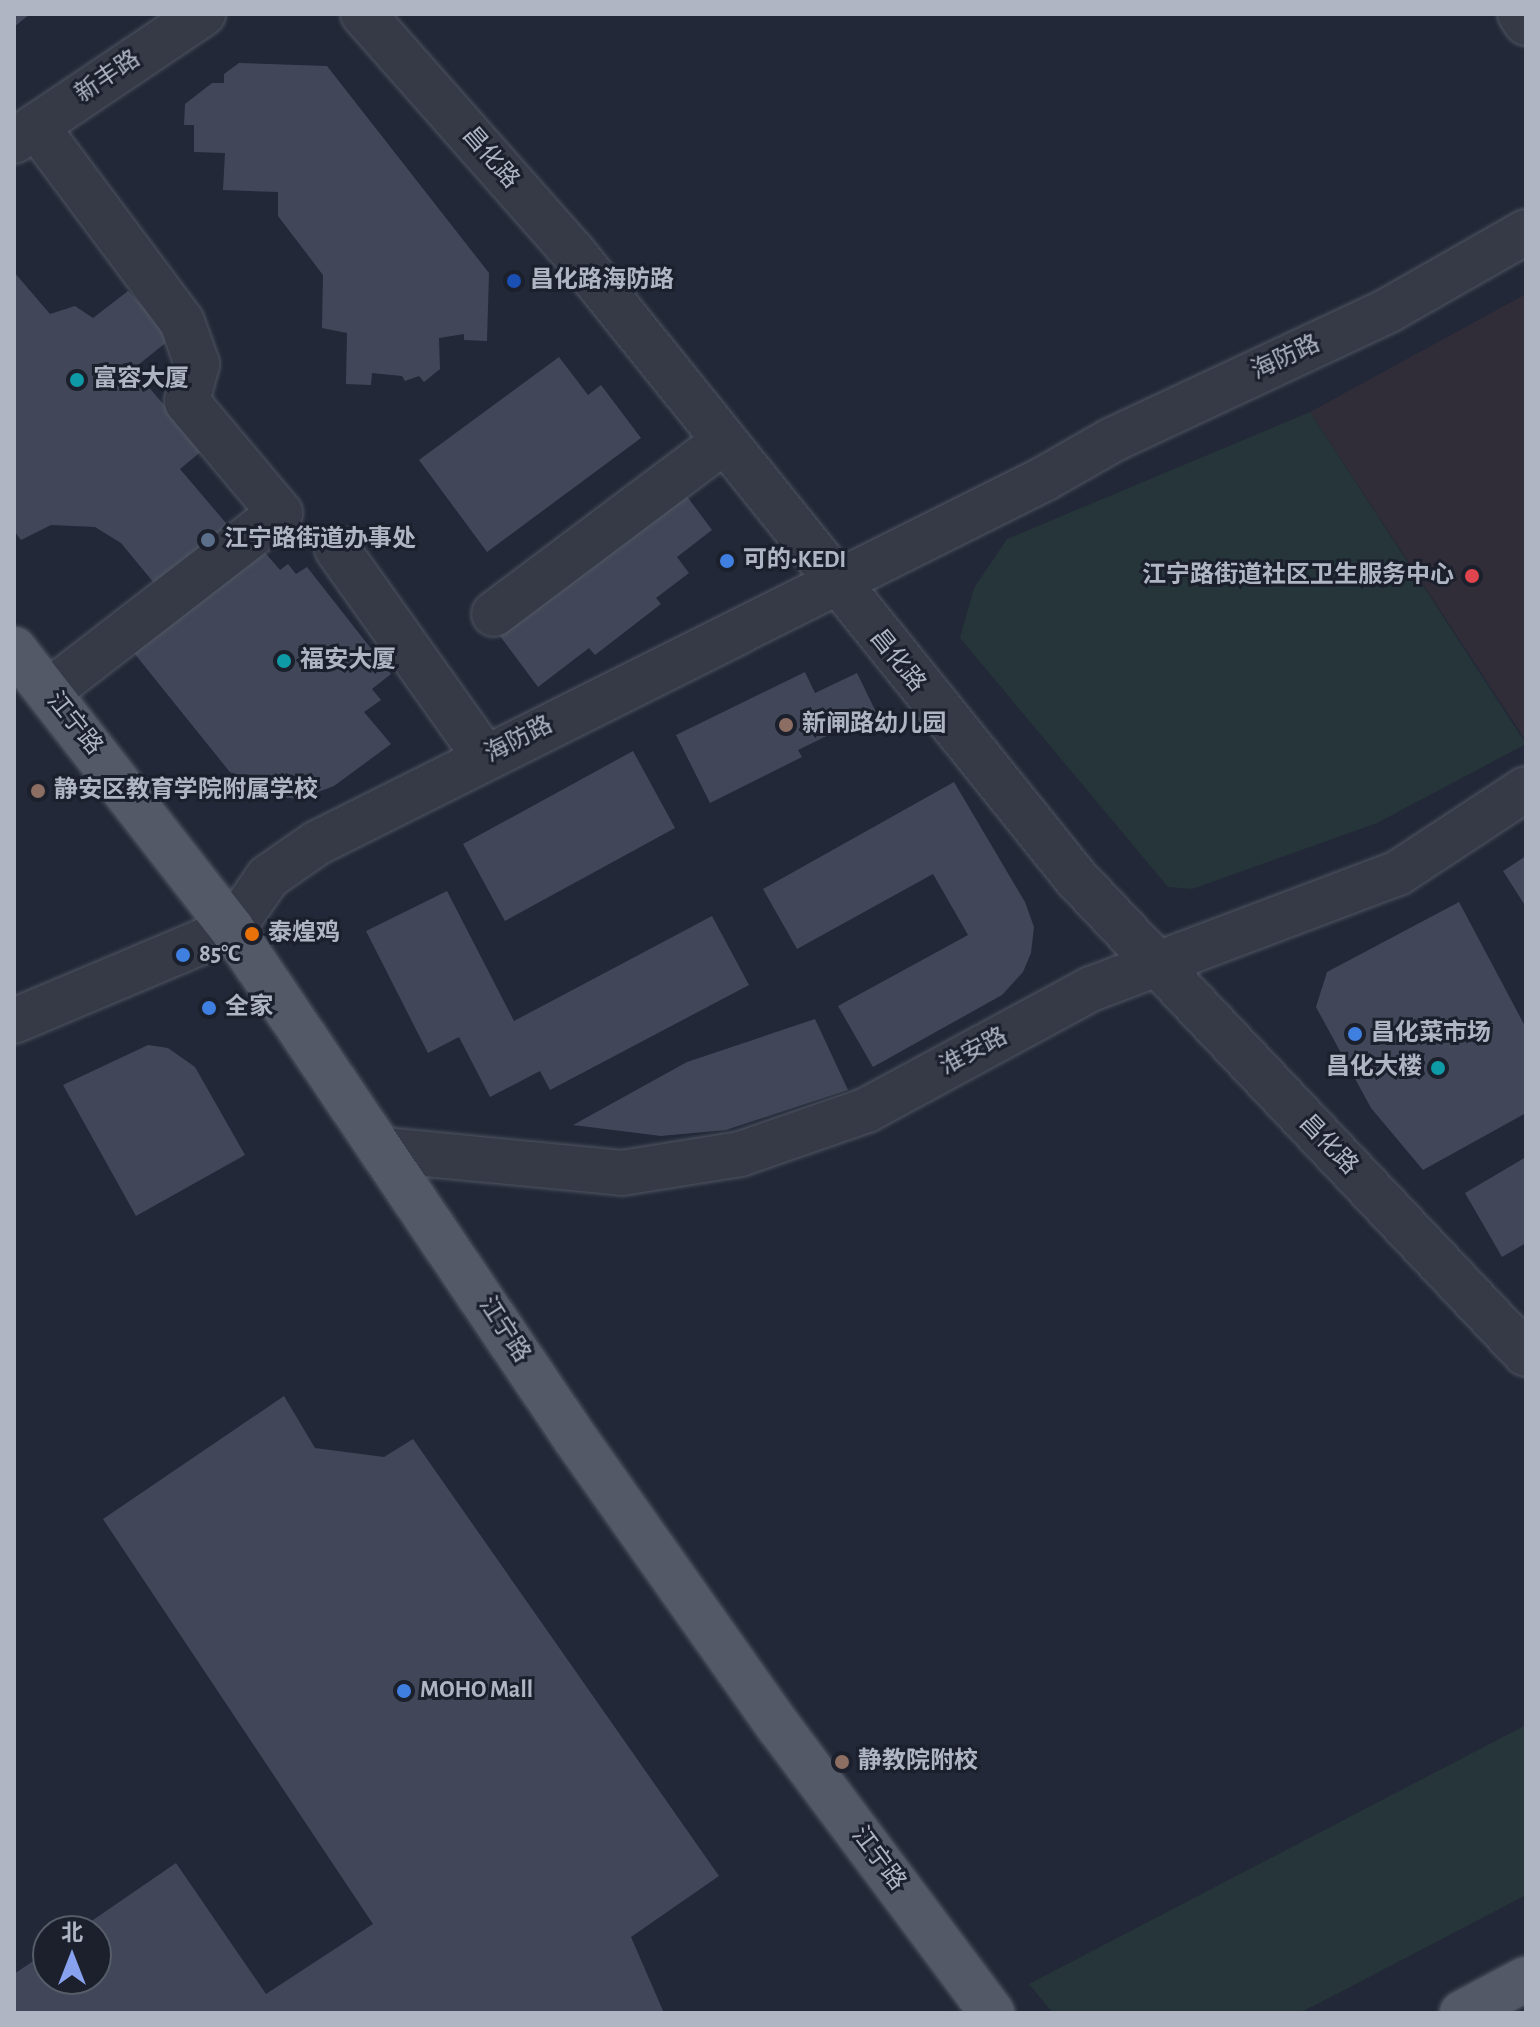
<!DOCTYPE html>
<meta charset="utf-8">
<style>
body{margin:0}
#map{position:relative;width:1540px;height:2027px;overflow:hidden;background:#222837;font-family:"Alegreya Sans","Noto Sans SC",sans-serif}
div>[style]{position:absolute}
.medical>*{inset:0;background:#302d39}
.green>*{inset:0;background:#253539}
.building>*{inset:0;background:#414758}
.roads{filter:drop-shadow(0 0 2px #505562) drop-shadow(0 0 2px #505562)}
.minor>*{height:44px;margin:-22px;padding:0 22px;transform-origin:22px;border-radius:22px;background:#363a47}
.major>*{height:44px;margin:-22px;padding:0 22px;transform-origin:22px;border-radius:22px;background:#535967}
.dots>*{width:22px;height:22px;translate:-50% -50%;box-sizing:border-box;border:4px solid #1b202c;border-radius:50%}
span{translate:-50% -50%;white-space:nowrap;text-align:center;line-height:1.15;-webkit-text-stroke:6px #1b202c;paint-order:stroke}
.street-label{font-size:24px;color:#b0b5c4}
.poi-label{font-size:24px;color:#b0b5c4;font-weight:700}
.left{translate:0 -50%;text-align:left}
.right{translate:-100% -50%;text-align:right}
.frame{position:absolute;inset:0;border:16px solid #b0b5c4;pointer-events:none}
.north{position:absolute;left:32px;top:1915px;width:80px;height:80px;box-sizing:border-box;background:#1b202c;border:2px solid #575c69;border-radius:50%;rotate:0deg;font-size:22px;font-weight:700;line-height:32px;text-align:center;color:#b0b5c4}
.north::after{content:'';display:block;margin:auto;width:28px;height:36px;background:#89a2f0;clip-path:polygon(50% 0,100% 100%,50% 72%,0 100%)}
</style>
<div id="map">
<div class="medical">
<i style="clip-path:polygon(1526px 294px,1526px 741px,1310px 412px)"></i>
</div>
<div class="green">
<i style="clip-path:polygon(1310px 412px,1526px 744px,1377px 823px,1192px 889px,1168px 887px,960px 638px,974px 588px,1007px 539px)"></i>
<i style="clip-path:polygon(1526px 1725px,1526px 1895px,1331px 1997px,1299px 2013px,1053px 2013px,1029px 1984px)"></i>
</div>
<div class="building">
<i style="clip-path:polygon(14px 14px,30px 14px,14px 27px)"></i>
<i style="clip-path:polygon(239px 63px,327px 66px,489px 273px,487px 341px,464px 340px,464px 334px,439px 338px,440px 369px,424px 382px,419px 376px,405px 381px,402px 376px,372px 373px,371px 385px,346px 384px,347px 333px,322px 328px,323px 275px,278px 216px,278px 192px,223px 190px,225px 153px,194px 152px,194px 125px,184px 125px,185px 104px,212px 83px,224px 83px,224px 74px)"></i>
<i style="clip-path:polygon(14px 272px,50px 314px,75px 306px,93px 318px,128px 291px,160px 324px,168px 341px,133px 369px,203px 450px,180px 469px,237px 536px,163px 594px,121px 543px,95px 527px,51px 525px,21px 540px,14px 531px)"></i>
<i style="clip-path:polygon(559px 357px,588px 395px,601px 385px,641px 438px,487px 552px,419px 460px)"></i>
<i style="clip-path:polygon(683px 491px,712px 530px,677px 557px,689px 573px,656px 598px,661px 604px,595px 655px,589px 648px,538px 687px,497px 632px)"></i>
<i style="clip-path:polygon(256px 542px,280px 570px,288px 564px,296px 574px,307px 567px,391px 674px,372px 689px,381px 700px,364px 712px,391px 744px,334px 786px,299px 799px,261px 795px,229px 771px,126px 643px)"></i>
<i style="clip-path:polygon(805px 672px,815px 693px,857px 673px,876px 712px,798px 750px,802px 757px,710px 803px,676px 735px)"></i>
<i style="clip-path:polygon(633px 751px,675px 828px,505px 921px,463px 844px)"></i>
<i style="clip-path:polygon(954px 782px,1025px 902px,1034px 927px,1031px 953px,1023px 972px,1002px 995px,873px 1067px,838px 1006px,968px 935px,933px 874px,797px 949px,763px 889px)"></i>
<i style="clip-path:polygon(1526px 856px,1526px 907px,1503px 871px)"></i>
<i style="clip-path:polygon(447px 891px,514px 1021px,712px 916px,749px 985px,550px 1090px,540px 1071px,490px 1097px,459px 1037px,428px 1053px,366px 931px)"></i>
<i style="clip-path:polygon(1459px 902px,1526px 1028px,1526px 1113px,1423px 1170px,1371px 1108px,1316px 1007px,1327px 972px)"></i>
<i style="clip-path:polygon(815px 1019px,848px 1090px,726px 1130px,661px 1136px,573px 1125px,687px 1062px)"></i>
<i style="clip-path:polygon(148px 1045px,168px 1048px,195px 1067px,245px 1155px,136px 1216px,63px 1085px)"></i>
<i style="clip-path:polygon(1526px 1157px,1526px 1243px,1502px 1257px,1465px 1193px)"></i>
<i style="clip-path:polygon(284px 1396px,315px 1448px,384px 1457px,413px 1439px,719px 1876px,631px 1937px,664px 2013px,14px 2013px,14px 1974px,48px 1951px,48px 1979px,96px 1979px,96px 1931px,77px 1931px,176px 1863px,266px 1994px,373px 1924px,103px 1519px)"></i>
</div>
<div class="roads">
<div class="minor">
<i style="left:363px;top:14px;width:317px;rotate:48.6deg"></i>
<i style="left:573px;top:252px;width:803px;rotate:51.22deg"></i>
<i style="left:1076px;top:878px;width:655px;rotate:46.61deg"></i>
<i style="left:1520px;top:14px;width:11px;rotate:56deg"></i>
<i style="left:36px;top:126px;width:244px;rotate:53.3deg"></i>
<i style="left:182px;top:322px;width:45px;rotate:70.3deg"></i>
<i style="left:197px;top:364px;width:39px;rotate:105deg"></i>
<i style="left:187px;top:402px;width:145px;rotate:50deg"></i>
<i style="left:280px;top:513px;width:293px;rotate:142.3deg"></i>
<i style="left:14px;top:141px;width:228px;rotate:-33.9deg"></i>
<i style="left:337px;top:549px;width:255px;rotate:54.6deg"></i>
<i style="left:494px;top:614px;width:286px;rotate:-36.9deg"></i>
<i style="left:14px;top:1021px;width:237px;rotate:-22.9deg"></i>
<i style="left:232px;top:929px;width:63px;rotate:-55.3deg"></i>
<i style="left:268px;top:877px;width:60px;rotate:-34.8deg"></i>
<i style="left:317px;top:843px;width:813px;rotate:-26.6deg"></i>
<i style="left:1044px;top:479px;width:78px;rotate:-29.8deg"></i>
<i style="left:1112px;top:440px;width:306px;rotate:-25.1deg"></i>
<i style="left:1389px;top:310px;width:158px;rotate:-29.7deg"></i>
<i style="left:385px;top:1150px;width:238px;rotate:5.5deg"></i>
<i style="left:622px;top:1173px;width:120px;rotate:-9.1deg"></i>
<i style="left:740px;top:1154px;width:134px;rotate:-19.1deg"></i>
<i style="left:867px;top:1110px;width:255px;rotate:-28.4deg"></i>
<i style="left:1091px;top:989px;width:328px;rotate:-20.7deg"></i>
<i style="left:1398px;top:873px;width:153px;rotate:-33.3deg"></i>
</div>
<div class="major">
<i style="left:14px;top:649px;width:355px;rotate:52.1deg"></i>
<i style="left:232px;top:929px;width:617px;rotate:56.03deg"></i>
<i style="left:577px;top:1441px;width:350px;rotate:54.8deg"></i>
<i style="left:779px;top:1727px;width:357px;rotate:53.3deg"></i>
<i style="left:1462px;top:2013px;width:72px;rotate:-28deg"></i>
</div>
</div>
<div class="dots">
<i style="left:514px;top:281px;background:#1a4fb4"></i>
<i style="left:77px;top:380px;background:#0f9aa8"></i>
<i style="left:208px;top:540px;background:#5c6f8a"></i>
<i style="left:727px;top:561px;background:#3f7fe0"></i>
<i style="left:1472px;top:576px;background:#e0444e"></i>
<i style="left:284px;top:661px;background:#0f9aa8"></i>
<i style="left:786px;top:725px;background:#8d6e63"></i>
<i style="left:38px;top:791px;background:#8d6e63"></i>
<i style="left:252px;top:934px;background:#e8710a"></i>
<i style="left:183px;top:955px;background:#3f7fe0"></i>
<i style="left:209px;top:1008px;background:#3f7fe0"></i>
<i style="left:1355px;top:1034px;background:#3f7fe0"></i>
<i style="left:1438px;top:1068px;background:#0f9aa8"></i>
<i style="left:404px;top:1691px;background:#3f7fe0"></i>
<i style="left:842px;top:1762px;background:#8d6e63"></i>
</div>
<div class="street-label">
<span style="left:108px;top:77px;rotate:-34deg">新丰路</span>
<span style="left:490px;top:158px;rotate:49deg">昌化路</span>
<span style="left:1286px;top:358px;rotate:-25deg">海防路</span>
<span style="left:897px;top:661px;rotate:51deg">昌化路</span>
<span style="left:74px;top:724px;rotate:51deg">江宁路</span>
<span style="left:519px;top:740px;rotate:-27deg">海防路</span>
<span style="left:974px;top:1052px;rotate:-28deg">淮安路</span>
<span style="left:1328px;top:1145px;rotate:46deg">昌化路</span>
<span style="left:504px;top:1330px;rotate:57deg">江宁路</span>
<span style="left:878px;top:1859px;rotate:53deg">江宁路</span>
</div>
<div class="poi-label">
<span class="left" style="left:530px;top:281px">昌化路海防路</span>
<span class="left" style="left:93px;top:380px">富容大厦</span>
<span class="left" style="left:224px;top:540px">江宁路街道办事处</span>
<span class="left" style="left:743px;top:561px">可的•KEDI</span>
<span class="right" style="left:1454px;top:576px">江宁路街道社区卫生服务中心</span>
<span class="left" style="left:300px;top:661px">福安大厦</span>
<span class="left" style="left:802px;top:725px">新闸路幼儿园</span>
<span class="left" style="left:54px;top:791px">静安区教育学院附属学校</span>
<span class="left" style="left:268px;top:934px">泰煌鸡</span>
<span class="left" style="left:199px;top:955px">85°C</span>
<span class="left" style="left:225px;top:1008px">全家</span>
<span class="left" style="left:1371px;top:1034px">昌化菜市场</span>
<span class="right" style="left:1422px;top:1068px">昌化大楼</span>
<span class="left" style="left:420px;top:1691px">MOHO Mall</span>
<span class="left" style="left:858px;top:1762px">静教院附校</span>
</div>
<div class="frame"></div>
<div class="north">北</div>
</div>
